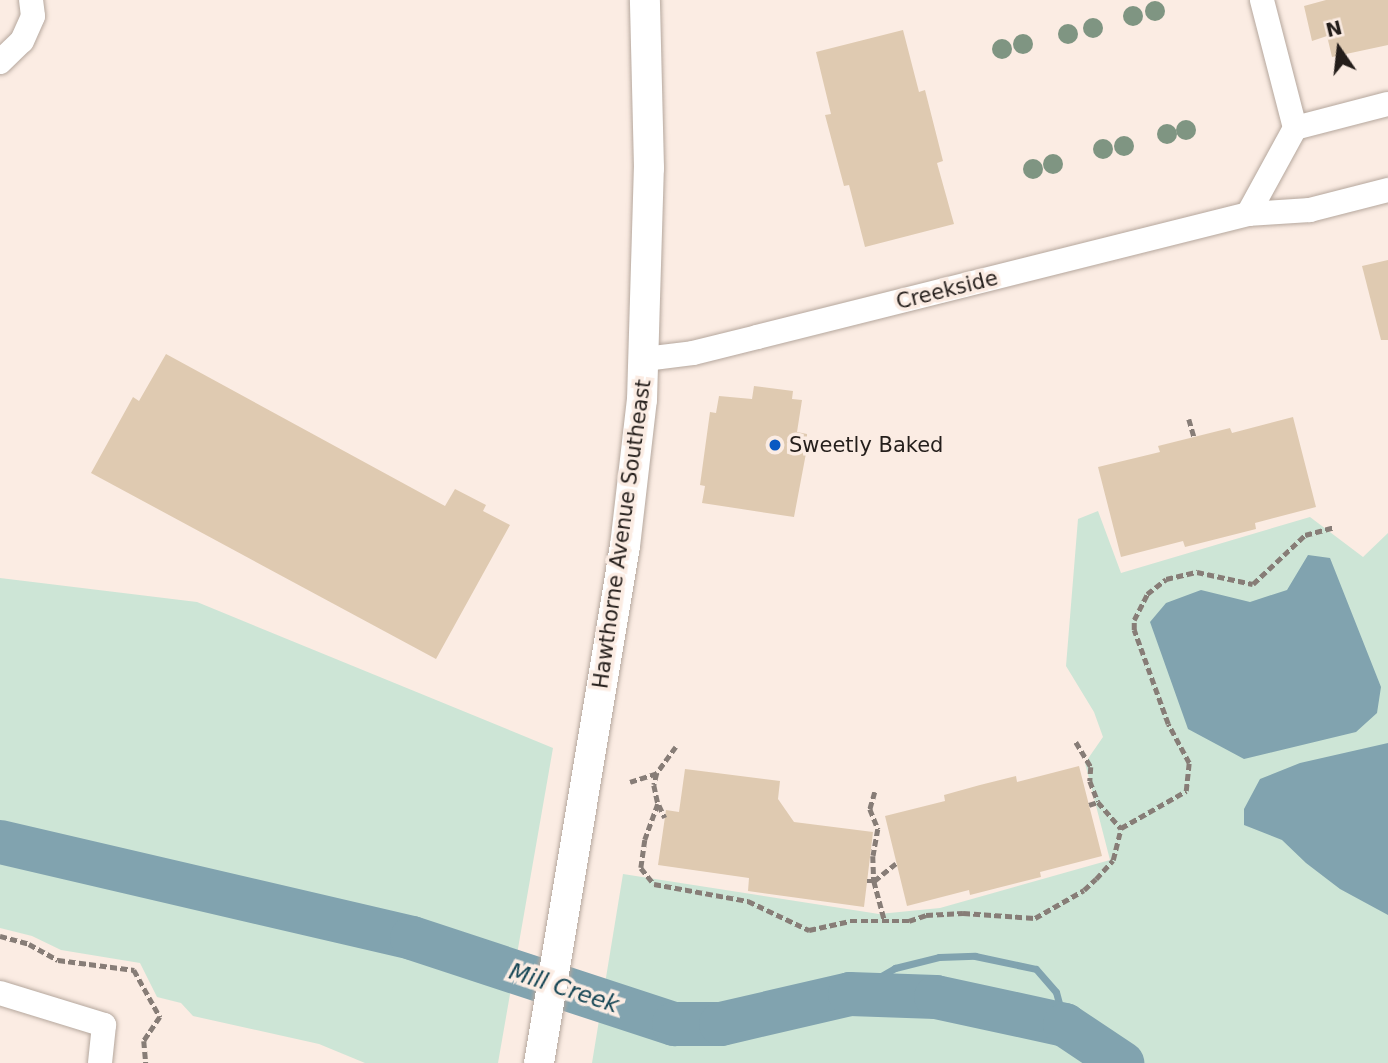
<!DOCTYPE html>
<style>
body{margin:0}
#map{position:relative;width:1388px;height:1063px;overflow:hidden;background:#fbece3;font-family:"DejaVu Sans",sans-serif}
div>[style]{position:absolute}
.green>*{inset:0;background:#cde5d6}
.water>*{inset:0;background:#81a3af}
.stream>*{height:7px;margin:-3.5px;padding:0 3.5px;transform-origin:3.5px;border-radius:3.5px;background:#81a3af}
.river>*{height:44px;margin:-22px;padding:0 22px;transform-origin:22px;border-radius:22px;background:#81a3af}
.building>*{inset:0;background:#dfcab1}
.path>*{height:4.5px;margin-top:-2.25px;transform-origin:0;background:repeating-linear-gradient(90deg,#877d77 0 7px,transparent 0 10.5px)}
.roads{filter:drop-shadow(0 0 2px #b5a79d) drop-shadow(0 0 2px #b5a79d)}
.minor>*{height:24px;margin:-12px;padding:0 12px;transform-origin:12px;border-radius:12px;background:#fff}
.major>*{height:30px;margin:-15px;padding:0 15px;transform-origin:15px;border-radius:15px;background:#fff}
.trees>*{width:20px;height:20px;margin:-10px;border-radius:50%;background:#7f9582}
.dots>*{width:19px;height:19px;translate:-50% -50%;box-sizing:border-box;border:4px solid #fbece3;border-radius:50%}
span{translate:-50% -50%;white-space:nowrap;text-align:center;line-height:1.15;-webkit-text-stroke:7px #fbece3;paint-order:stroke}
.street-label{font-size:21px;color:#241e1b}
.poi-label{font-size:21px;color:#241e1b}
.left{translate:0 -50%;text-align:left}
.water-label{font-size:23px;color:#164655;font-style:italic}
.north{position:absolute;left:1304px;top:14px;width:70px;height:70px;-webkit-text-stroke:5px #fbece3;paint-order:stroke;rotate:346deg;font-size:19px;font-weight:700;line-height:28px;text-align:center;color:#241e1b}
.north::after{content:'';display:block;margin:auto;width:24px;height:32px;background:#241e1b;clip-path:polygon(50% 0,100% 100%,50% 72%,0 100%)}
</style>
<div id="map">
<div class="green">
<i style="clip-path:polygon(1098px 511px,1121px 573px,1310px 517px,1363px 557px,1388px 533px,1388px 1063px,592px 1063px,623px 874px,879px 914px,940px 908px,1110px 860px,1085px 763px,1103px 737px,1094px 712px,1066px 666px,1078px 519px)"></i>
<i style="clip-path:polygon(0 578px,197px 602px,553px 748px,498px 1063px,365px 1063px,319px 1044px,193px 1016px,181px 1003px,157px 997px,140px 963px,61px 950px,32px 936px,0 928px)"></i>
</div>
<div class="water">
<i style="clip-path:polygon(1308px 555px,1330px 558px,1381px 687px,1377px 713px,1356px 732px,1244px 759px,1188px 729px,1150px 622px,1166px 603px,1201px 590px,1250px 602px,1287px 590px)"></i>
<i style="clip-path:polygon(1388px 743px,1388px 915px,1340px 889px,1306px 863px,1282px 840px,1244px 825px,1244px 809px,1260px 779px,1300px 763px)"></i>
</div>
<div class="stream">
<i style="left:850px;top:994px;width:52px;rotate:-30deg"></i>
<i style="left:895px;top:968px;width:45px;rotate:-14deg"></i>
<i style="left:939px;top:957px;width:36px;rotate:-2deg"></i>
<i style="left:975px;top:956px;width:62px;rotate:12deg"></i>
<i style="left:1036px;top:969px;width:30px;rotate:49deg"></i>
<i style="left:1056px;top:992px;width:34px;rotate:75deg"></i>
</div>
<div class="river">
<i style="left:0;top:842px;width:423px;rotate:13.1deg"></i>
<i style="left:412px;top:938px;width:276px;rotate:18.2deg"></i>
<i style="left:674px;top:1024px;width:47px"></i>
<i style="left:721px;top:1024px;width:132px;rotate:-13.1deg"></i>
<i style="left:850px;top:994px;width:86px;rotate:2deg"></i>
<i style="left:936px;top:997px;width:132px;rotate:12.2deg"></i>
<i style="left:1065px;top:1025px;width:69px;rotate:33.7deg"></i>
</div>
<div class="building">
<i style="clip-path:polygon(1326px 0,1388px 0,1388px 45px,1332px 57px,1327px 36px,1312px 41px,1304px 6px)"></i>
<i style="clip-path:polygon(903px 30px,919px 92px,925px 90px,943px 161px,937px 163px,954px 224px,865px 247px,849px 185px,844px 186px,825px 115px,831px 114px,816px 52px)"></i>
<i style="clip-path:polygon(1388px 260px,1388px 340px,1381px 340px,1362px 266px)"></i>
<i style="clip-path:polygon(166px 354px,445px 506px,455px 489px,486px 505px,483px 511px,510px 525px,436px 659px,91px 473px,133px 397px,139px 401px)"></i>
<i style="clip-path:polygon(754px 386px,793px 391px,792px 399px,802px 400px,797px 432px,807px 434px,807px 448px,794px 517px,702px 503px,705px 486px,700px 485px,710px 412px,716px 413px,719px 396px,752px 399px)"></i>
<i style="clip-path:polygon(1293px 417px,1316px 507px,1255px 523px,1256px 529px,1185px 547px,1183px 541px,1121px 557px,1098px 467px,1160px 452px,1158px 446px,1230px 428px,1232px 433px)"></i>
<i style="clip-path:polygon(1079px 766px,1102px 856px,1040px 872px,1041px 877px,970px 895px,969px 890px,907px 906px,885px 816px,945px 801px,944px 795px,980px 785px,1016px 776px,1017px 782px)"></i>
<i style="clip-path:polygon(685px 769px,780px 781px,778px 799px,794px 822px,873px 832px,864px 907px,748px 891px,749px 878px,658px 865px,666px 810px,679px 812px)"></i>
</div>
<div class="path">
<i style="left:1189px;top:419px;width:19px;rotate:74deg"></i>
<i style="left:1076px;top:742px;width:29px;rotate:59deg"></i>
<i style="left:1091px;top:767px;width:14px;rotate:94deg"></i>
<i style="left:1090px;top:781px;width:22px;rotate:69deg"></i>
<i style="left:1098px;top:802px;width:35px;rotate:49deg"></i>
<i style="left:676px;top:747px;width:32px;rotate:126deg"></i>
<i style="left:657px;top:773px;width:12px;rotate:104deg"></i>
<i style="left:654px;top:785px;width:19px;rotate:78deg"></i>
<i style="left:658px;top:804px;width:38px;rotate:110deg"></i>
<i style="left:645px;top:840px;width:28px;rotate:98deg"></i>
<i style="left:641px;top:868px;width:21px;rotate:51deg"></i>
<i style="left:654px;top:884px;width:96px;rotate:10.3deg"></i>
<i style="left:748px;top:901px;width:68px;rotate:25.4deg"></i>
<i style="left:809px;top:930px;width:42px;rotate:-12.4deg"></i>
<i style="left:850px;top:921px;width:59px"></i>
<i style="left:909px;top:921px;width:18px;rotate:-19deg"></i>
<i style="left:926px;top:915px;width:37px;rotate:-3deg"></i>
<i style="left:963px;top:913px;width:72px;rotate:4deg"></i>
<i style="left:1035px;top:918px;width:56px;rotate:-29.7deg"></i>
<i style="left:1084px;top:890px;width:16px;rotate:-43deg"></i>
<i style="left:1096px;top:879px;width:25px;rotate:-48deg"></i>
<i style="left:1113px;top:860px;width:33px;rotate:-76deg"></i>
<i style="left:1121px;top:828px;width:75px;rotate:-29.6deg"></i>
<i style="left:1186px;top:791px;width:28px;rotate:-84deg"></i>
<i style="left:1189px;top:763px;width:44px;rotate:-118.3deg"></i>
<i style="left:1168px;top:724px;width:100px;rotate:-109.9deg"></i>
<i style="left:1134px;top:630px;width:10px;rotate:-90deg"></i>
<i style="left:1134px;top:620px;width:29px;rotate:-63deg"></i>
<i style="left:1147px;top:594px;width:24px;rotate:-38deg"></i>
<i style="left:1166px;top:579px;width:32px;rotate:-13deg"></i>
<i style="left:1197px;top:572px;width:57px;rotate:12.1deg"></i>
<i style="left:1253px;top:584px;width:71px;rotate:-43.3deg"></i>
<i style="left:1305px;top:535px;width:30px;rotate:-15deg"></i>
<i style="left:630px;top:782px;width:28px;rotate:-18deg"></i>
<i style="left:875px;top:792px;width:18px;rotate:106deg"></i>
<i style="left:870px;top:809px;width:22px;rotate:68deg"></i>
<i style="left:878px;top:829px;width:27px;rotate:100deg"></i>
<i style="left:873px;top:856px;width:25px;rotate:88deg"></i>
<i style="left:874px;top:881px;width:39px;rotate:75deg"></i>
<i style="left:659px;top:805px;width:14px;rotate:65deg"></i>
<i style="left:1089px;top:805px;width:9px;rotate:-18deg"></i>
<i style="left:867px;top:881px;width:7px"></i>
<i style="left:874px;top:881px;width:28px;rotate:-39deg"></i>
<i style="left:0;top:936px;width:30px;rotate:15deg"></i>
<i style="left:29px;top:944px;width:33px;rotate:29deg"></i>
<i style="left:58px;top:960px;width:77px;rotate:7.5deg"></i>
<i style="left:134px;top:970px;width:54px;rotate:61deg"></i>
<i style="left:160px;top:1017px;width:29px;rotate:124deg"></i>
<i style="left:144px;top:1041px;width:22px;rotate:85deg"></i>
</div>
<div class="roads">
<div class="minor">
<i style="left:0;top:62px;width:30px;rotate:-44deg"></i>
<i style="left:22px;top:41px;width:27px;rotate:-66deg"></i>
<i style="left:33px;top:16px;width:16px;rotate:-97deg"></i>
<i style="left:1295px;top:128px;width:96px;rotate:-14.5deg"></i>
<i style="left:1248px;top:214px;width:98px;rotate:-61.3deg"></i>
<i style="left:1295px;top:128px;width:132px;rotate:-104.5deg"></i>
<i style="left:645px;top:359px;width:48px;rotate:-7.1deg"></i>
<i style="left:693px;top:353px;width:66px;rotate:-14deg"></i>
<i style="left:757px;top:337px;width:506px;rotate:-14.06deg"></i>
<i style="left:1248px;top:214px;width:62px;rotate:-3.7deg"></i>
<i style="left:1310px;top:210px;width:81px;rotate:-14.4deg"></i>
<i style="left:0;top:993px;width:109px;rotate:17.1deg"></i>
<i style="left:104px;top:1025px;width:38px;rotate:96deg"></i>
</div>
<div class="major">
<i style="left:539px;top:1063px;width:524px;rotate:-80.56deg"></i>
<i style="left:625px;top:546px;width:147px;rotate:-83.4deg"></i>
<i style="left:642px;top:400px;width:232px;rotate:-88.3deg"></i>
<i style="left:649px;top:168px;width:168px;rotate:-91.4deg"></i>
</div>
</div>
<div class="trees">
<i style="left:1155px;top:11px"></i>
<i style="left:1133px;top:16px"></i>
<i style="left:1093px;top:28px"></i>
<i style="left:1068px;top:34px"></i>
<i style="left:1023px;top:44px"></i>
<i style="left:1002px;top:49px"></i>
<i style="left:1186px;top:130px"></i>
<i style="left:1167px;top:134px"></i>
<i style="left:1124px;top:146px"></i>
<i style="left:1103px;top:149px"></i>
<i style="left:1053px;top:164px"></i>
<i style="left:1033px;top:169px"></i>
</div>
<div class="dots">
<i style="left:775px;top:445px;background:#0959c2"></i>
</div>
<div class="street-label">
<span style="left:947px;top:290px;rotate:-14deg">Creekside</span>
<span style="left:622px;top:534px;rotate:-82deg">Hawthorne Avenue Southeast</span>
</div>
<div class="poi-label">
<span class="left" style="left:789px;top:445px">Sweetly Baked</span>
</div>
<div class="water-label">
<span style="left:564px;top:988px;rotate:18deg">Mill Creek</span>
</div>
<div class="north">N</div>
</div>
